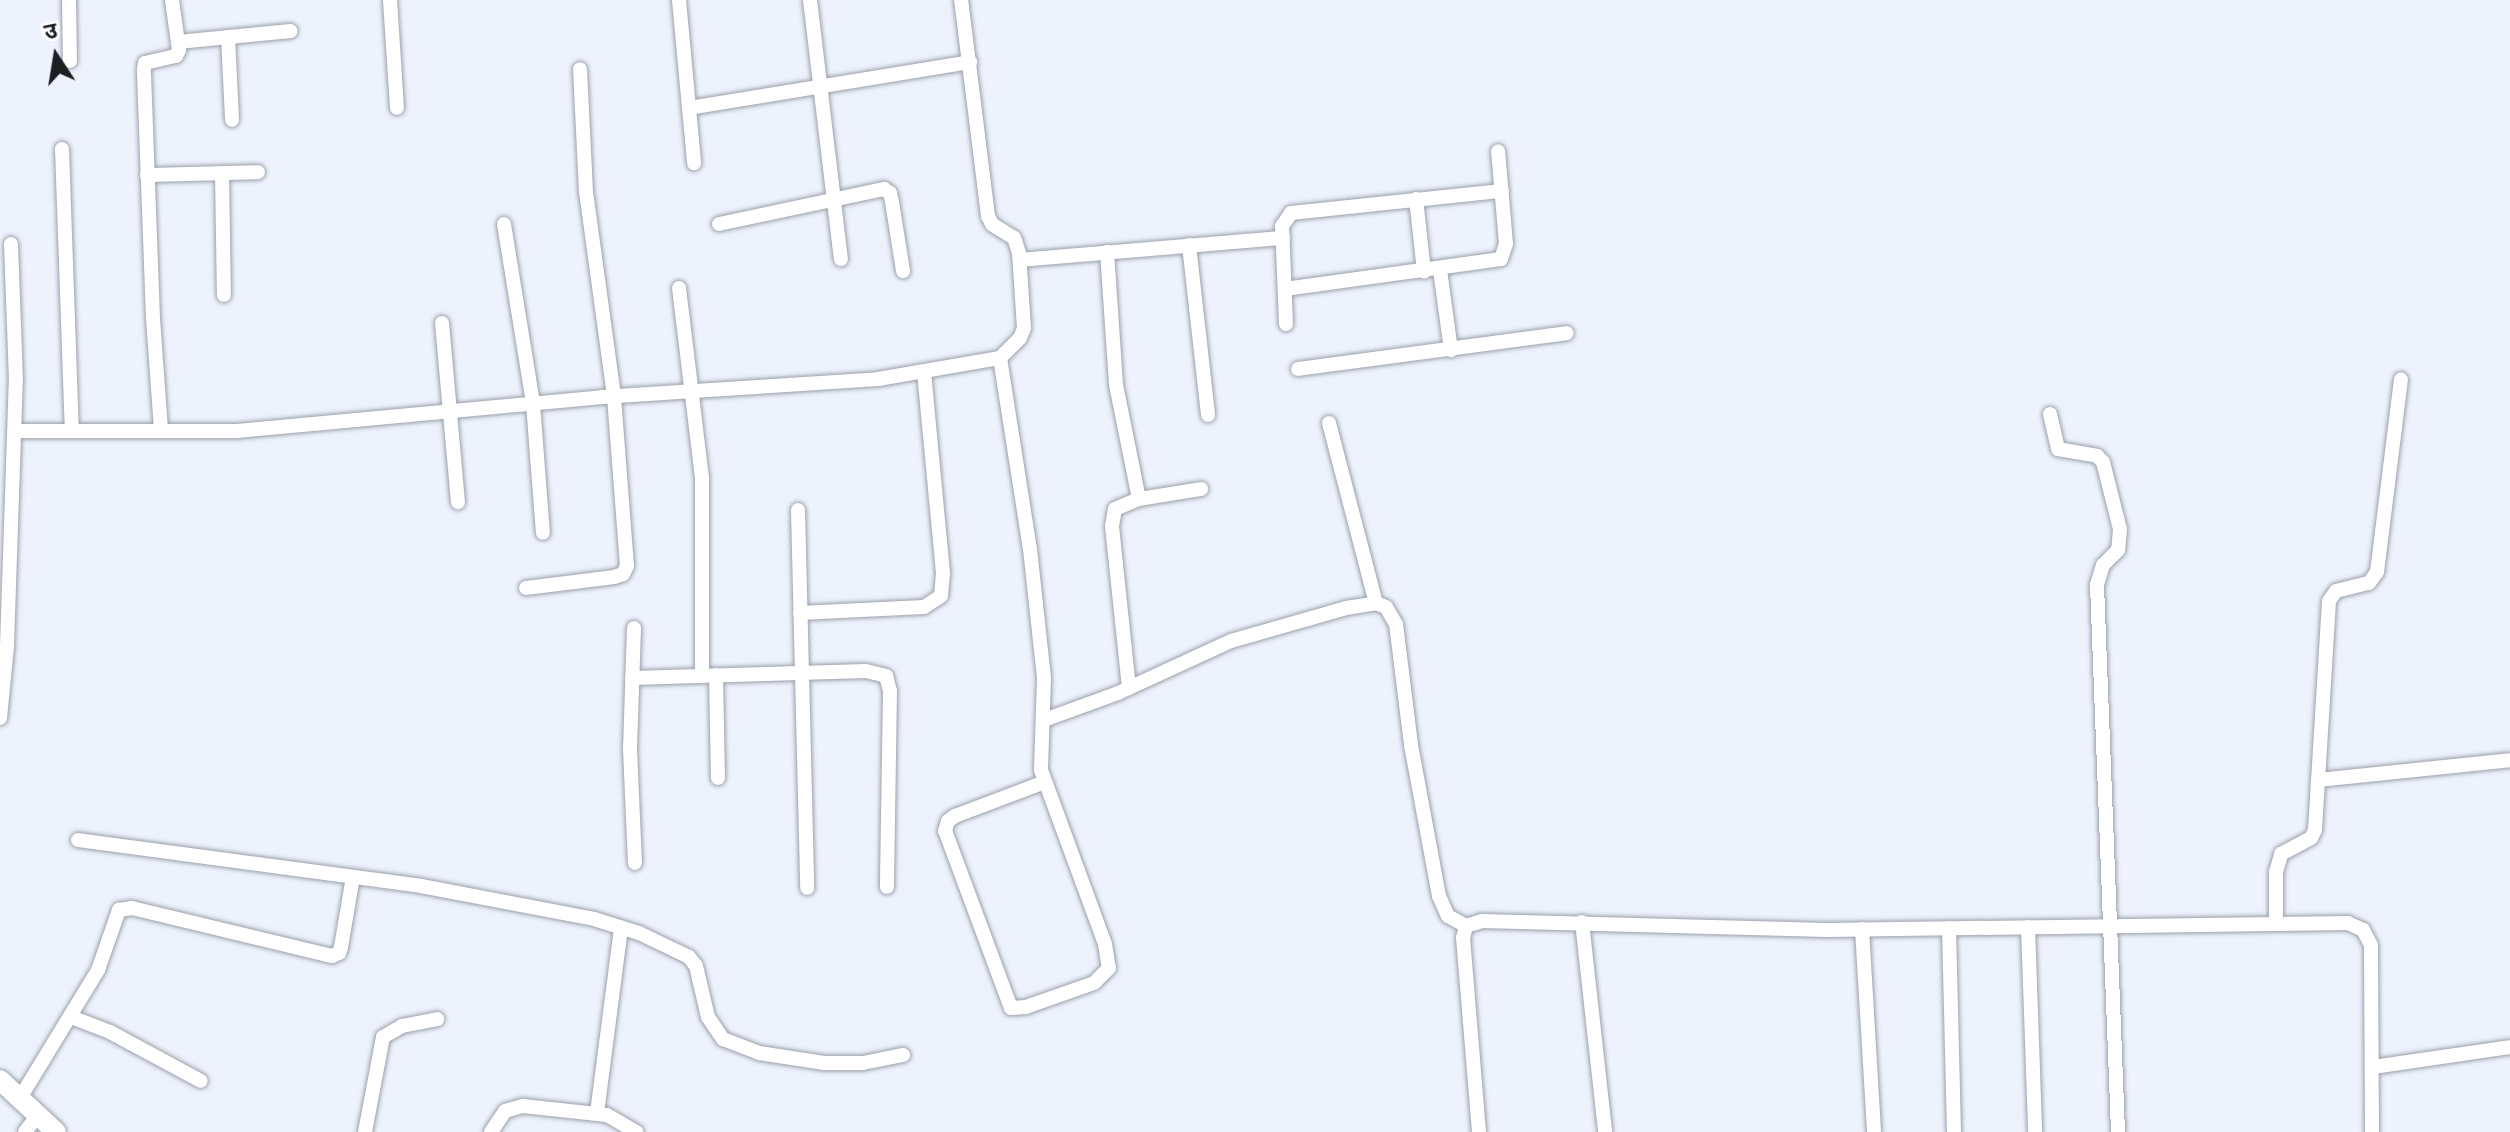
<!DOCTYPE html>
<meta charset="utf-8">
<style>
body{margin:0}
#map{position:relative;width:2510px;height:1132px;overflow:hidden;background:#edf2fd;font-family:"Sofia Sans Condensed","Noto Sans Devanagari",sans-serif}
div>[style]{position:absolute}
.roads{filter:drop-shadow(0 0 2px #9ba0aa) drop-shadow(0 0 2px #9ba0aa)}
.street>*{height:14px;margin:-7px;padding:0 7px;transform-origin:7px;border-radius:7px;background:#fff}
.secondary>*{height:20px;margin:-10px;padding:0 10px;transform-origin:10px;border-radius:10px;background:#fff}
span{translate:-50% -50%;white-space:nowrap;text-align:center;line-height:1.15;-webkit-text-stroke:7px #fff;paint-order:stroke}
.north{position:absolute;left:16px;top:16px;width:80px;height:80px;-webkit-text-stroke:6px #fff;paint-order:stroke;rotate:348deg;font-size:22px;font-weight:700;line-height:32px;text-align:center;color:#1c1e22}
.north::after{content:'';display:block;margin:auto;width:28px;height:36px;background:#1c1e22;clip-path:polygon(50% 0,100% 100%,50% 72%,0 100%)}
</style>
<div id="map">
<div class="roads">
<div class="street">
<i style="left:69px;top:0;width:61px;rotate:89.1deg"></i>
<i style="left:390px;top:0;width:108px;rotate:86.3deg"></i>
<i style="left:679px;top:0;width:164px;rotate:84.7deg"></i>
<i style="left:810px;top:0;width:261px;rotate:83.2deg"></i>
<i style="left:228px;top:37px;width:83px;rotate:87.2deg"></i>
<i style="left:178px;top:42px;width:113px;rotate:-5.6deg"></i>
<i style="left:689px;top:108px;width:285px;rotate:-9.3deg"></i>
<i style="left:62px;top:149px;width:282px;rotate:88deg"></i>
<i style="left:222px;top:173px;width:122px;rotate:89.1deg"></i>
<i style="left:147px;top:175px;width:111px;rotate:-1.5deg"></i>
<i style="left:1416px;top:199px;width:73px;rotate:83.7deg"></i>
<i style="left:504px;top:224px;width:182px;rotate:80.8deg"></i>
<i style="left:533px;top:404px;width:129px;rotate:85.6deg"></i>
<i style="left:719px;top:224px;width:169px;rotate:-12deg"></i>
<i style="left:884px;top:189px;width:7px;rotate:34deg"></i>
<i style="left:890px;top:193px;width:9px;rotate:77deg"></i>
<i style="left:892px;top:202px;width:70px;rotate:80.9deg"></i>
<i style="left:1189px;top:245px;width:171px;rotate:83.6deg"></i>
<i style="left:1107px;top:252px;width:133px;rotate:86.1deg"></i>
<i style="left:1116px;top:385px;width:116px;rotate:78.6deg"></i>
<i style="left:1020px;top:260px;width:264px;rotate:-4.8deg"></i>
<i style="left:1440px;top:270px;width:81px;rotate:82.2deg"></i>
<i style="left:679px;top:288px;width:190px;rotate:83.1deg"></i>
<i style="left:702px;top:477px;width:198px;rotate:90deg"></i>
<i style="left:1285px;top:289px;width:218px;rotate:-7.9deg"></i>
<i style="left:1501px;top:259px;width:16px;rotate:-72deg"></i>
<i style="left:1506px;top:244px;width:93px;rotate:-94.9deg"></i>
<i style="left:442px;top:323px;width:180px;rotate:84.9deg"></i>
<i style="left:1286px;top:324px;width:98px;rotate:-92.3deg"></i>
<i style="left:1282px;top:226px;width:16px;rotate:-55deg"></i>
<i style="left:1291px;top:213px;width:212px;rotate:-6deg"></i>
<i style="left:1000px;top:358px;width:193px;rotate:81.1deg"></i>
<i style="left:1030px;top:549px;width:130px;rotate:83.8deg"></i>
<i style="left:1044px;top:678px;width:92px;rotate:91.9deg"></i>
<i style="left:1041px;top:770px;width:185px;rotate:69.8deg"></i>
<i style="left:1105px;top:944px;width:24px;rotate:81deg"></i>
<i style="left:1109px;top:968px;width:21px;rotate:135deg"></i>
<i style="left:1094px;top:983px;width:72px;rotate:160.6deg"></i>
<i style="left:1026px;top:1007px;width:15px;rotate:176deg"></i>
<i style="left:1011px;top:1008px;width:189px;rotate:-110.4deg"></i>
<i style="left:945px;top:831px;width:10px;rotate:-73deg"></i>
<i style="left:948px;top:821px;width:9px;rotate:-36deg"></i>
<i style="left:955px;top:816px;width:96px;rotate:-20.7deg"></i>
<i style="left:1298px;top:369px;width:271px;rotate:-7.6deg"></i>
<i style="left:2050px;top:414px;width:36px;rotate:77deg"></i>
<i style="left:2058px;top:449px;width:40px;rotate:10deg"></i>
<i style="left:2097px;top:456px;width:8px;rotate:45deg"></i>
<i style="left:2103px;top:462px;width:69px;rotate:75.8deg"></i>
<i style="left:2120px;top:529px;width:21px;rotate:95deg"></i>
<i style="left:2118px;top:550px;width:21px;rotate:135deg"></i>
<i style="left:2103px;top:565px;width:21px;rotate:107deg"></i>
<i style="left:2097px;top:585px;width:547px;rotate:87.8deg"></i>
<i style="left:1329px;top:423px;width:186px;rotate:75.4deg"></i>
<i style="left:161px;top:430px;width:111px;rotate:-94.1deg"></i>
<i style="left:153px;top:319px;width:250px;rotate:-92.1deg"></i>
<i style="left:144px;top:69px;width:6px;rotate:-81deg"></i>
<i style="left:145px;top:63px;width:32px;rotate:-13deg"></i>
<i style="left:176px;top:56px;width:7px;rotate:-63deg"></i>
<i style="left:179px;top:50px;width:50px;rotate:-98deg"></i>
<i style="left:15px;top:431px;width:222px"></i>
<i style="left:237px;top:431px;width:367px;rotate:-5.3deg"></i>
<i style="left:602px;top:397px;width:277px;rotate:-3.7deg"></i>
<i style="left:878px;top:379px;width:124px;rotate:-9.8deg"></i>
<i style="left:1000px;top:358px;width:28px;rotate:-45deg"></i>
<i style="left:1020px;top:338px;width:11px;rotate:-68deg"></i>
<i style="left:1024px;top:328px;width:75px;rotate:-93.8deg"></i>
<i style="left:1019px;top:253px;width:16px;rotate:-108deg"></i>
<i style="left:1014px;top:238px;width:26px;rotate:-148deg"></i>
<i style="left:992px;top:224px;width:9px;rotate:-117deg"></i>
<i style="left:988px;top:216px;width:218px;rotate:-97.1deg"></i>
<i style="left:798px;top:510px;width:378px;rotate:88.6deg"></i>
<i style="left:526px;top:588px;width:89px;rotate:-7.1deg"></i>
<i style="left:614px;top:577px;width:9px;rotate:-18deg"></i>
<i style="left:623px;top:574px;width:9px;rotate:-63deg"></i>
<i style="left:627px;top:566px;width:170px;rotate:-94.4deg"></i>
<i style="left:614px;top:396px;width:206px;rotate:-97.8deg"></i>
<i style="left:586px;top:192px;width:123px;rotate:-92.8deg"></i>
<i style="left:800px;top:613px;width:124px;rotate:-2.8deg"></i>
<i style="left:924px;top:607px;width:20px;rotate:-33deg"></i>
<i style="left:941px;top:596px;width:23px;rotate:-85deg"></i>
<i style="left:943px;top:573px;width:201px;rotate:-95.4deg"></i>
<i style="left:634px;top:628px;width:121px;rotate:91.9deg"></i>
<i style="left:630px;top:749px;width:114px;rotate:87.5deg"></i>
<i style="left:716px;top:675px;width:103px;rotate:88.9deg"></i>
<i style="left:632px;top:678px;width:234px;rotate:-1.7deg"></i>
<i style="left:866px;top:671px;width:21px;rotate:14deg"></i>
<i style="left:886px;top:676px;width:16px;rotate:75deg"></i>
<i style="left:890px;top:691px;width:196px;rotate:90.9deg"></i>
<i style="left:1129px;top:688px;width:163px;rotate:-96deg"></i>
<i style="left:1112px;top:526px;width:17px;rotate:-80deg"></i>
<i style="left:1115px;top:509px;width:26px;rotate:-23deg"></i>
<i style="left:1139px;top:499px;width:63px;rotate:-9.2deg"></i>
<i style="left:0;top:718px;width:72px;rotate:-84.4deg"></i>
<i style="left:7px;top:646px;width:265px;rotate:-88.1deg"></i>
<i style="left:16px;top:381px;width:137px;rotate:-92.1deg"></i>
<i style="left:1044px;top:720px;width:79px;rotate:-20deg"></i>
<i style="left:1118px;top:693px;width:124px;rotate:-24.7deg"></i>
<i style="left:1231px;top:641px;width:120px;rotate:-16deg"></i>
<i style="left:1346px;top:608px;width:30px;rotate:-9deg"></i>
<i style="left:1376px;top:603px;width:11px;rotate:22deg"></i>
<i style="left:1386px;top:607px;width:20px;rotate:60deg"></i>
<i style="left:1396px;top:624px;width:122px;rotate:82.9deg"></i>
<i style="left:1411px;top:745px;width:154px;rotate:79.5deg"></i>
<i style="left:1439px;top:896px;width:22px;rotate:66deg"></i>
<i style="left:1448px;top:916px;width:21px;rotate:29deg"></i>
<i style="left:2318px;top:780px;width:193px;rotate:-5.9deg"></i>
<i style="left:78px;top:840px;width:346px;rotate:7.6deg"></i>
<i style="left:421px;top:886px;width:176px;rotate:10.8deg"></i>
<i style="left:594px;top:919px;width:47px;rotate:17.3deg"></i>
<i style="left:639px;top:933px;width:55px;rotate:25.6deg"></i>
<i style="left:689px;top:957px;width:11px;rotate:52deg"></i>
<i style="left:696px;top:966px;width:52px;rotate:76.8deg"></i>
<i style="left:708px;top:1017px;width:27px;rotate:56deg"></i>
<i style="left:723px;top:1039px;width:39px;rotate:21deg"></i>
<i style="left:759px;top:1053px;width:66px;rotate:8.7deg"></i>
<i style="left:824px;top:1063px;width:39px"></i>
<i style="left:863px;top:1063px;width:41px;rotate:-11.3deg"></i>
<i style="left:1582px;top:922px;width:211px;rotate:83.7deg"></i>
<i style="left:2276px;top:923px;width:51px;rotate:-90deg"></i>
<i style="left:2276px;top:872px;width:19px;rotate:-74deg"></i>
<i style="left:2281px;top:854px;width:34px;rotate:-28deg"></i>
<i style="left:2311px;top:838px;width:9px;rotate:-63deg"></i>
<i style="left:2315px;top:830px;width:229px;rotate:-86.5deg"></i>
<i style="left:2329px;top:601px;width:12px;rotate:-55deg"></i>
<i style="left:2336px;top:591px;width:34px;rotate:-14deg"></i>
<i style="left:2369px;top:583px;width:14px;rotate:-54deg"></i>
<i style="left:2377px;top:572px;width:194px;rotate:-82.9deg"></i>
<i style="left:2028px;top:927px;width:205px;rotate:88deg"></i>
<i style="left:1949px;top:928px;width:204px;rotate:88.6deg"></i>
<i style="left:1862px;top:929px;width:203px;rotate:86.6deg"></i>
<i style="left:71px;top:1017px;width:42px;rotate:21deg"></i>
<i style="left:110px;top:1032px;width:103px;rotate:28.3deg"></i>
<i style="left:2373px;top:1067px;width:138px;rotate:-8.3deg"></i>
<i style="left:20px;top:1098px;width:150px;rotate:-58.6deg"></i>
<i style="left:98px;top:970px;width:64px;rotate:-70.7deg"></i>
<i style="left:119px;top:910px;width:13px;rotate:-9deg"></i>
<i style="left:132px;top:908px;width:206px;rotate:13.5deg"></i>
<i style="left:332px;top:956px;width:8px;rotate:-23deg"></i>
<i style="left:339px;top:953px;width:6px;rotate:-72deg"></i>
<i style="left:341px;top:947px;width:71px;rotate:-80.3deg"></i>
<i style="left:597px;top:1113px;width:187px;rotate:-82.6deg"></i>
<i style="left:25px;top:1132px;width:21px;rotate:-53deg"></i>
<i style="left:365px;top:1132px;width:97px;rotate:-79.3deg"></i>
<i style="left:383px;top:1037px;width:22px;rotate:-30deg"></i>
<i style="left:402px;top:1026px;width:36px;rotate:-11deg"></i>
<i style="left:491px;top:1132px;width:25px;rotate:-56deg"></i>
<i style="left:505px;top:1111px;width:19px;rotate:-16deg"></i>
<i style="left:523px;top:1106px;width:84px;rotate:6.1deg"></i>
<i style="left:607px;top:1115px;width:34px;rotate:30deg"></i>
<i style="left:1479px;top:1132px;width:195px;rotate:-94.7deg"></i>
<i style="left:1463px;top:938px;width:12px;rotate:-76deg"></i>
<i style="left:1466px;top:926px;width:17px;rotate:-17deg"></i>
<i style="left:1482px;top:921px;width:345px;rotate:1.5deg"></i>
<i style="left:1827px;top:930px;width:521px;rotate:-0.77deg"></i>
<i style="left:2348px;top:923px;width:17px;rotate:25deg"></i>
<i style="left:2363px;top:930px;width:17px;rotate:62deg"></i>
<i style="left:2371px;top:945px;width:187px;rotate:89.7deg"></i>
</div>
<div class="secondary">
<i style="left:0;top:1080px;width:76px;rotate:42.9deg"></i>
</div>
</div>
<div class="north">उ</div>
</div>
